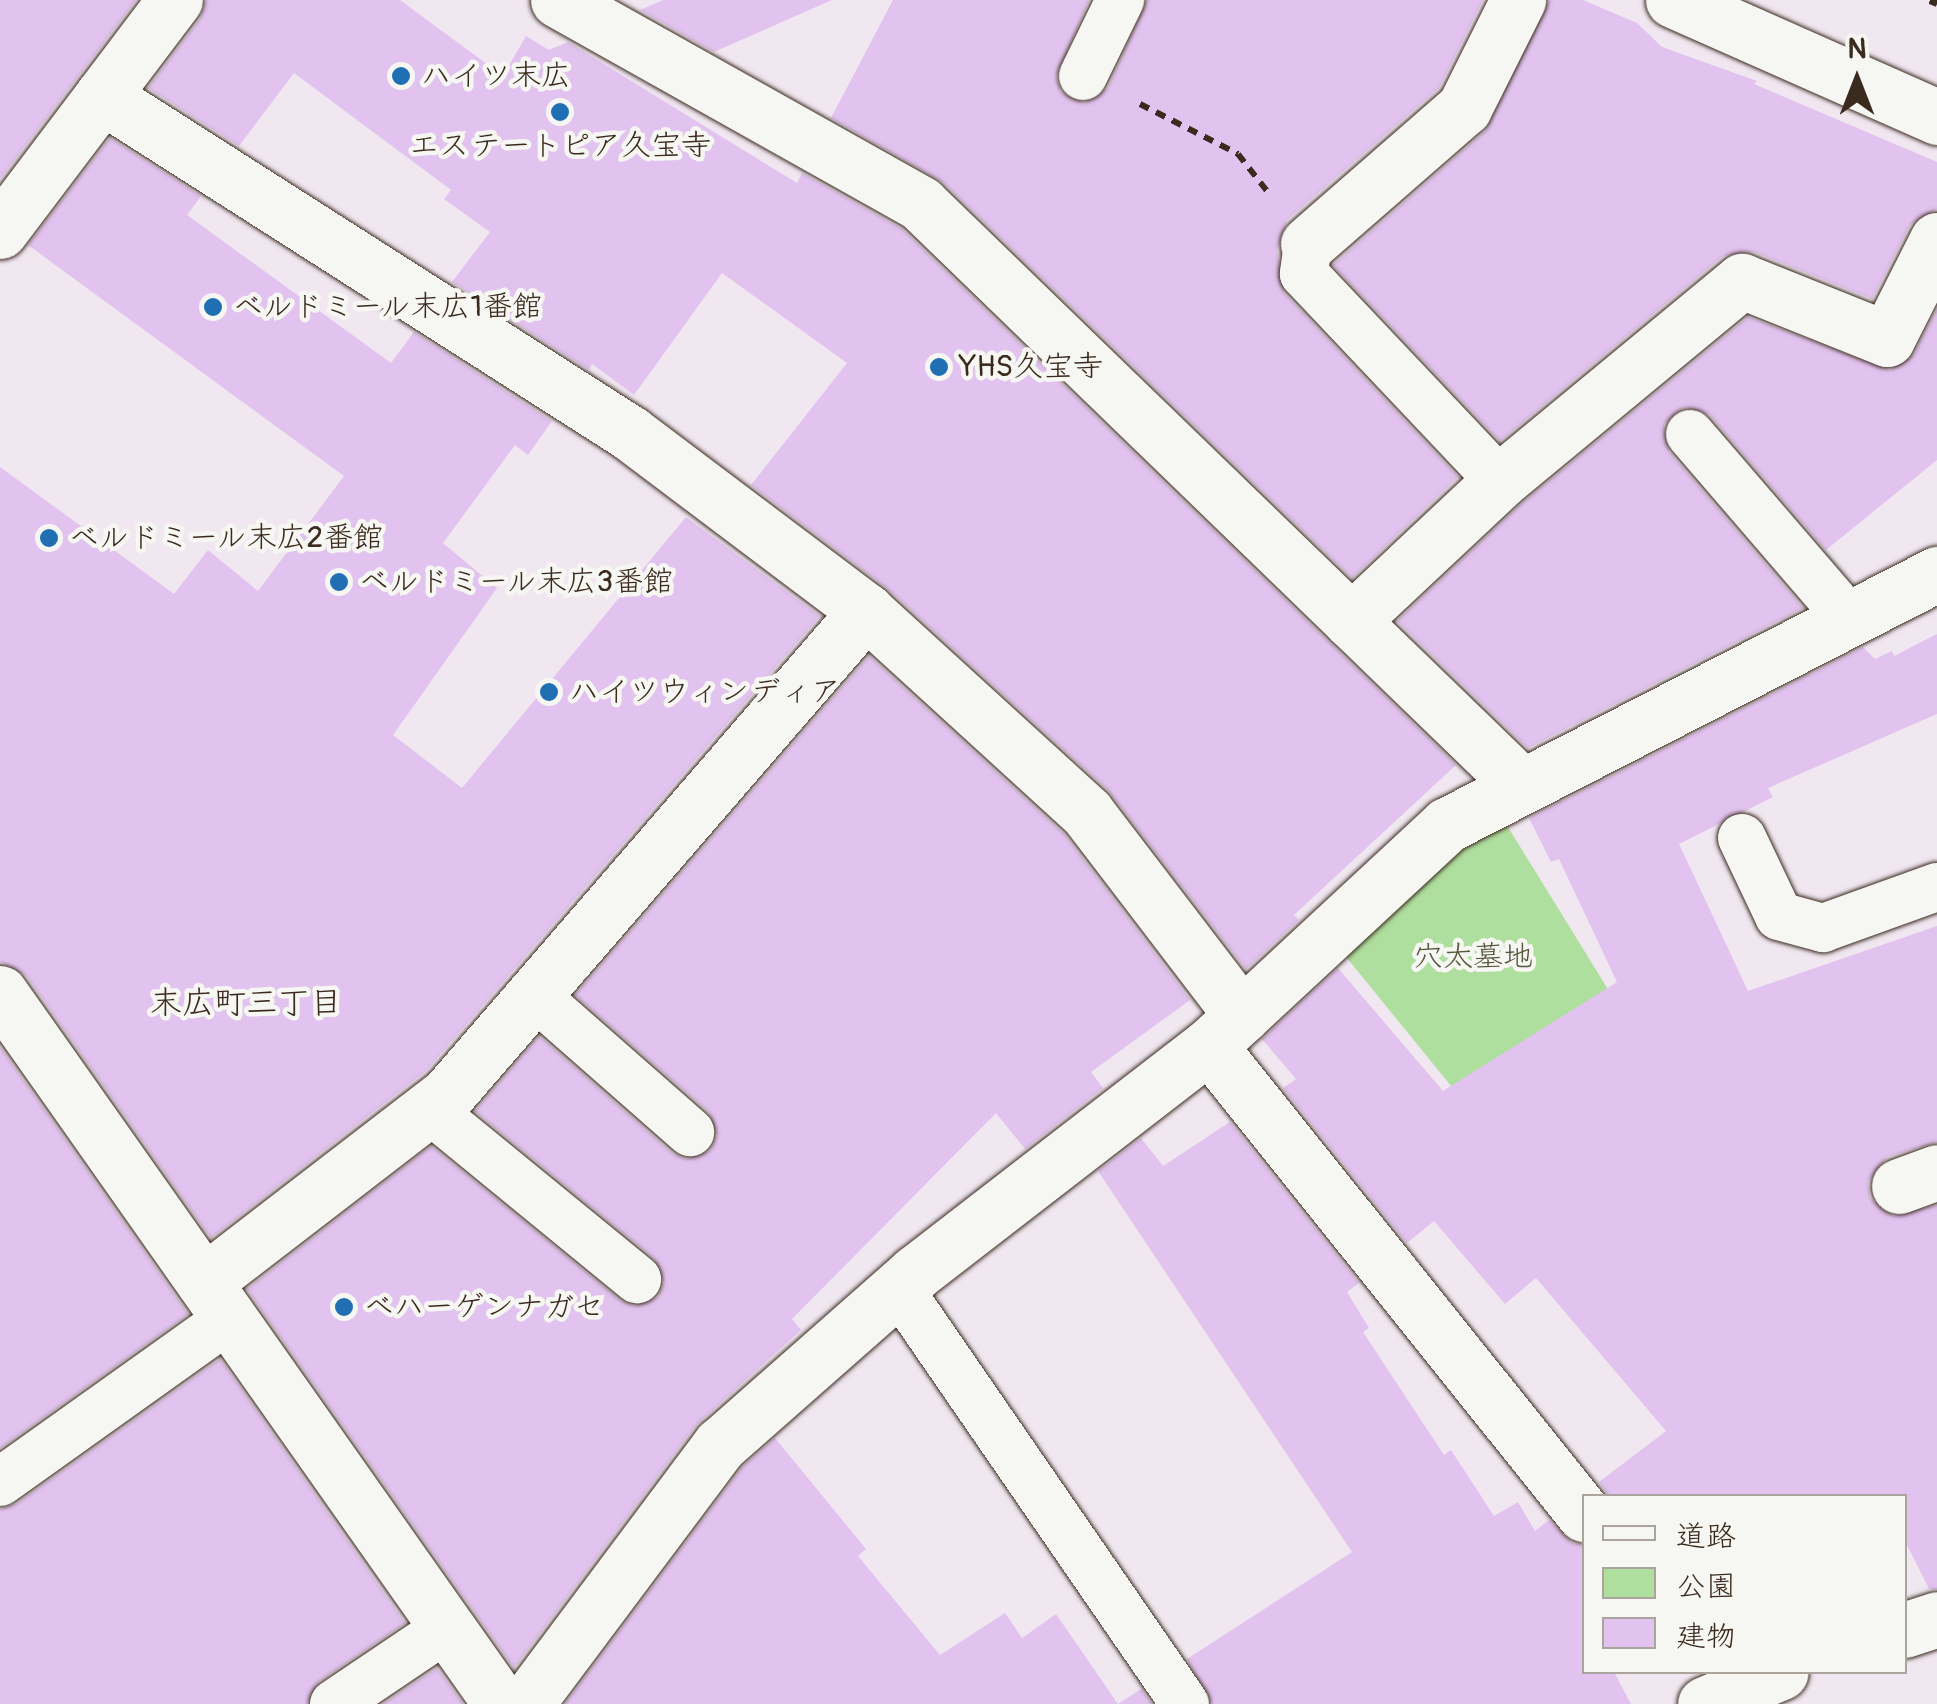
<!DOCTYPE html>
<meta charset="utf-8">
<style>
body{margin:0}
#map{position:relative;width:1937px;height:1704px;overflow:hidden;background:#f0e7f1;font-family:Pangolin,"Klee One",sans-serif}
div>[style]{position:absolute}
.green>*{inset:0;background:#afdf9e}
.building>*{inset:0;background:#e2c3ef}
.path>*{height:6px;margin-top:-3px;transform-origin:0;background:repeating-linear-gradient(90deg,#3b2a1e 0 10px,transparent 0 18px)}
.roads{filter:drop-shadow(0 0 2px #3b2a1e) drop-shadow(0 0 2px #3b2a1e)}
.service>*{height:48px;margin:-24px;padding:0 24px;transform-origin:24px;border-radius:24px;background:#f6f6f2}
.minor>*{height:55px;margin:-27.5px;padding:0 27.5px;transform-origin:27.5px;border-radius:27.5px;background:#f6f6f2}
.rail>*{height:8px;margin-top:-4px;transform-origin:0;background:repeating-linear-gradient(90deg,#3b2a1e 0 15px,transparent 0 23px)}
.dots>*{width:28px;height:28px;translate:-50% -50%;box-sizing:border-box;border:5px solid #f6f6f2;border-radius:50%}
span{translate:-50% -50%;white-space:nowrap;text-align:center;line-height:1.15;-webkit-text-stroke:9px #f6f6f2;paint-order:stroke}
.poi-label{font-size:30px;color:#3b2a1e}
.left{translate:0 -50%;text-align:left}
.park-label{font-size:30px;color:#58573e}
.neighbourhood-label{font-size:32px;color:#3b2a1e}
.legend{position:absolute;left:1582px;top:1494px;width:325px;height:180px;box-sizing:border-box;background:#f6f6f2;border:2px solid #aba49d;margin:0;padding:12px 18px;list-style:none;font-size:30px;color:#3b2a1e}
.legend li{display:flex;align-items:center;gap:20px;height:50px}
.legend b{width:50px;border:2px solid #aba49d}
.north{position:absolute;left:1807px;top:30px;width:100px;height:100px;-webkit-text-stroke:8px #f6f6f2;paint-order:stroke;rotate:0deg;font-size:28px;font-weight:700;line-height:40px;text-align:center;color:#3b2a1e}
.north::after{content:'';display:block;margin:auto;width:35px;height:45px;background:#3b2a1e;clip-path:polygon(50% 0,100% 100%,50% 72%,0 100%)}
</style>
<div id="map">
<div class="green">
<i style="clip-path:polygon(1503px 819px,1675px 1098px,1543px 1199px,1338px 947px,1424px 868px)"></i>
</div>
<div class="building">
<i style="clip-path:polygon(0 0,136px 0,0 179px)"></i>
<i style="clip-path:polygon(206px 0,400px 0,503px 76px,526px 36px,549px 50px,568px 42px,797px 183px,802px 173px,902px 229px,1456px 765px,1294px 915px,1299px 920px,1246px 969px,1108px 790px,887px 588px,751px 485px,847px 363px,722px 273px,634px 395px,592px 364px,589px 370px,452px 282px,490px 232px,444px 199px,451px 190px,294px 73px,239px 146px,148px 88px,200px 19px)"></i>
<i style="clip-path:polygon(663px 0,832px 0,714px 52px,640px 10px)"></i>
<i style="clip-path:polygon(893px 0,1089px 0,1056px 77px,1061px 92px,1084px 103px,1108px 88px,1147px 0,1483px 0,1439px 88px,1287px 220px,1277px 249px,1284px 293px,1458px 477px,1352px 578px,943px 182px,831px 118px)"></i>
<i style="clip-path:polygon(1549px 0,1583px 0,1637px 23px,1662px 47px,1757px 81px,1754px 84px,1937px 162px,1937px 209px,1910px 225px,1872px 299px,1754px 252px,1723px 256px,1500px 441px,1333px 265px,1485px 131px)"></i>
<i style="clip-path:polygon(110px 138px,201px 196px,187px 215px,391px 363px,414px 332px,552px 421px,528px 455px,515px 445px,443px 543px,497px 588px,393px 735px,462px 788px,686px 517px,820px 616px,426px 1071px,211px 1238px,26px 975px,0 962px,0 467px,174px 594px,208px 550px,258px 591px,344px 476px,28px 245px)"></i>
<i style="clip-path:polygon(1937px 309px,1937px 460px,1826px 550px,1710px 415px,1684px 407px,1664px 424px,1669px 452px,1803px 608px,1528px 748px,1397px 621px,1521px 504px,1748px 317px,1890px 370px,1914px 354px)"></i>
<i style="clip-path:polygon(1937px 634px,1937px 714px,1768px 788px,1773px 797px,1679px 844px,1748px 991px,1937px 926px,1937px 1142px,1887px 1157px,1868px 1182px,1870px 1198px,1893px 1216px,1937px 1205px,1937px 1589px,1929px 1589px,1904px 1539px,1904px 1496px,1609px 1496px,1599px 1482px,1666px 1431px,1536px 1278px,1505px 1304px,1434px 1221px,1407px 1243px,1283px 1088px,1296px 1079px,1262px 1039px,1338px 968px,1443px 1091px,1617px 982px,1559px 859px,1551px 862px,1529px 818px,1863px 647px,1875px 659px,1892px 651px,1894px 656px)"></i>
<i style="clip-path:polygon(869px 656px,1064px 834px,1190px 1000px,1091px 1072px,1103px 1088px,1025px 1149px,996px 1113px,792px 1319px,801px 1330px,695px 1426px,514px 1668px,247px 1289px,431px 1146px,620px 1300px,634px 1306px,658px 1297px,664px 1282px,654px 1258px,475px 1111px,539px 1036px,672px 1153px,686px 1159px,710px 1151px,717px 1136px,709px 1112px,575px 995px)"></i>
<i style="clip-path:polygon(0 1047px,188px 1314px,0 1448px)"></i>
<i style="clip-path:polygon(1230px 1122px,1359px 1283px,1347px 1292px,1369px 1328px,1363px 1332px,1444px 1455px,1451px 1450px,1494px 1516px,1518px 1502px,1535px 1531px,1549px 1520px,1572px 1543px,1584px 1545px,1584px 1672px,1614px 1672px,1631px 1704px,1212px 1704px,1187px 1659px,1352px 1552px,1098px 1171px,1141px 1138px,1163px 1166px)"></i>
<i style="clip-path:polygon(220px 1359px,405px 1623px,319px 1681px,307px 1704px,0 1704px,0 1509px,16px 1504px)"></i>
<i style="clip-path:polygon(775px 1438px,866px 1549px,858px 1556px,940px 1655px,1005px 1613px,1022px 1638px,1056px 1614px,1118px 1704px,1141px 1689px,1152px 1704px,565px 1704px,743px 1466px)"></i>
<i style="clip-path:polygon(437px 1668px,463px 1704px,383px 1704px)"></i>
</div>
<div class="path">
<i style="left:1140px;top:104px;width:110px;rotate:27deg"></i>
<i style="left:1238px;top:154px;width:47px;rotate:51.9deg"></i>
</div>
<div class="roads">
<div class="service">
<i style="left:1083px;top:76px;width:85px;rotate:-64deg"></i>
<i style="left:1308px;top:244px;width:30px;rotate:98deg"></i>
<i style="left:1304px;top:274px;width:285px;rotate:46.6deg"></i>
<i style="left:1690px;top:434px;width:244px;rotate:49.3deg"></i>
<i style="left:1742px;top:838px;width:86px;rotate:64.6deg"></i>
<i style="left:1779px;top:916px;width:46px;rotate:15.3deg"></i>
<i style="left:1823px;top:928px;width:121px;rotate:-19.8deg"></i>
<i style="left:534px;top:995px;width:208px;rotate:41.3deg"></i>
<i style="left:429px;top:1109px;width:269px;rotate:39.3deg"></i>
<i style="left:899px;top:1289px;width:504px;rotate:55.43deg"></i>
<i style="left:0;top:1482px;width:282px;rotate:-35.5deg"></i>
<i style="left:334px;top:1704px;width:138px;rotate:-34deg"></i>
</div>
<div class="minor">
<i style="left:558px;top:0;width:416px;rotate:29.3deg"></i>
<i style="left:921px;top:204px;width:837px;rotate:44.08deg"></i>
<i style="left:1673px;top:0;width:289px;rotate:23.9deg"></i>
<i style="left:102px;top:96px;width:626px;rotate:32.55deg"></i>
<i style="left:630px;top:433px;width:296px;rotate:37deg"></i>
<i style="left:866px;top:611px;width:299px;rotate:42.4deg"></i>
<i style="left:1087px;top:813px;width:255px;rotate:52.6deg"></i>
<i style="left:0;top:231px;width:290px;rotate:-52.9deg"></i>
<i style="left:1308px;top:244px;width:207px;rotate:-41.1deg"></i>
<i style="left:1464px;top:108px;width:121px;rotate:-63.4deg"></i>
<i style="left:1351px;top:621px;width:204px;rotate:-43.2deg"></i>
<i style="left:1500px;top:481px;width:314px;rotate:-39.6deg"></i>
<i style="left:1742px;top:281px;width:156px;rotate:21.8deg"></i>
<i style="left:1887px;top:339px;width:111px;rotate:-63.2deg"></i>
<i style="left:0;top:993px;width:870px;rotate:54.83deg"></i>
<i style="left:1209px;top:1046px;width:600px;rotate:51.3deg"></i>
<i style="left:1899px;top:1186px;width:40px;rotate:-20.2deg"></i>
<i style="left:204px;top:1282px;width:308px;rotate:-37.6deg"></i>
<i style="left:448px;top:1094px;width:639px;rotate:-49.13deg"></i>
<i style="left:1904px;top:1630px;width:35px;rotate:-18deg"></i>
<i style="left:526px;top:1704px;width:324px;rotate:-53.2deg"></i>
<i style="left:720px;top:1445px;width:260px;rotate:-41.4deg"></i>
<i style="left:915px;top:1273px;width:371px;rotate:-37.7deg"></i>
<i style="left:1209px;top:1046px;width:325px;rotate:-42.9deg"></i>
<i style="left:1447px;top:825px;width:551px;rotate:-27.12deg"></i>
<i style="left:1705px;top:1704px;width:82px;rotate:-22.8deg"></i>
</div>
</div>
<div class="rail">
<i style="left:1930px;top:0;width:8px;rotate:23deg"></i>
</div>
<div class="dots">
<i style="left:401px;top:76px;background:#1f6fb2"></i>
<i style="left:560px;top:112px;background:#1f6fb2"></i>
<i style="left:213px;top:307px;background:#1f6fb2"></i>
<i style="left:939px;top:367px;background:#1f6fb2"></i>
<i style="left:49px;top:538px;background:#1f6fb2"></i>
<i style="left:339px;top:582px;background:#1f6fb2"></i>
<i style="left:549px;top:692px;background:#1f6fb2"></i>
<i style="left:344px;top:1307px;background:#1f6fb2"></i>
</div>
<div class="poi-label">
<span class="left" style="left:421px;top:76px">ハイツ末広</span>
<span style="left:560px;top:146px">エステートピア久宝寺</span>
<span class="left" style="left:233px;top:307px">ベルドミール末広1番館</span>
<span class="left" style="left:959px;top:367px">YHS久宝寺</span>
<span class="left" style="left:69px;top:538px">ベルドミール末広2番館</span>
<span class="left" style="left:359px;top:582px">ベルドミール末広3番館</span>
<span class="left" style="left:569px;top:692px">ハイツウィンディア</span>
<span class="left" style="left:364px;top:1307px">べハーゲンナガセ</span>
</div>
<div class="park-label">
<span style="left:1473px;top:957px">穴太墓地</span>
</div>
<div class="neighbourhood-label">
<span style="left:246px;top:1003px">末広町三丁目</span>
</div>
<ul class="legend">
<li><b style="height:12px;background:#f6f6f2"></b>道路</li>
<li><b style="height:28px;background:#afdf9e"></b>公園</li>
<li><b style="height:28px;background:#e2c3ef"></b>建物</li>
</ul>
<div class="north">N</div>
</div>
